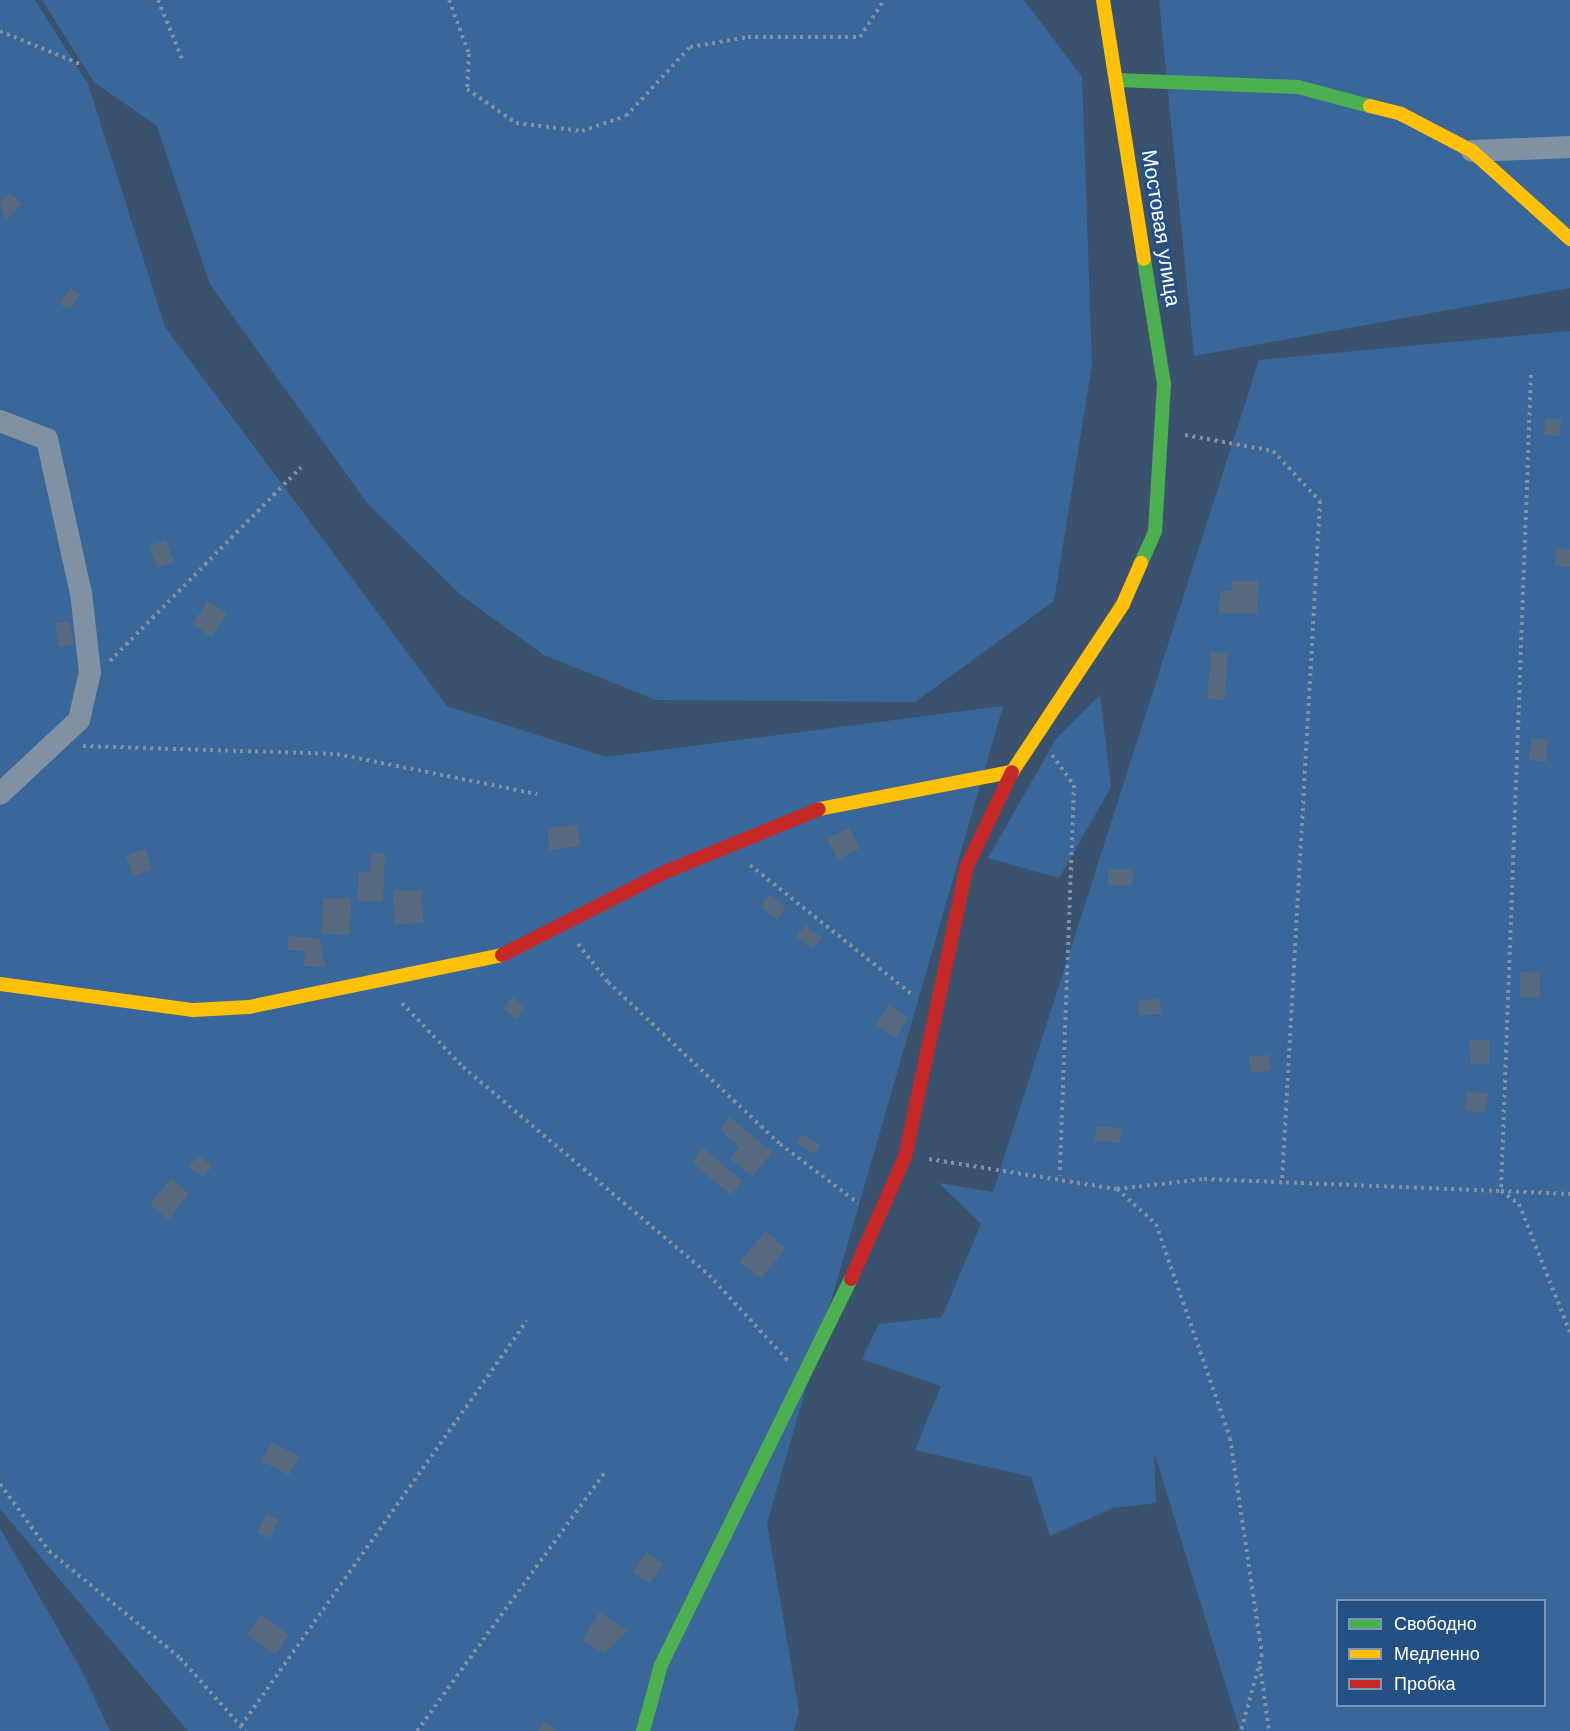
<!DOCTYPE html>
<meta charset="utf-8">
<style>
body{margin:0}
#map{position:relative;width:1570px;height:1731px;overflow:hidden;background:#3b526e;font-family:"DM Sans",sans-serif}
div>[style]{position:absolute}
.green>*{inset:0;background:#396799}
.building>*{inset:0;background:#586a80}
.path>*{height:4px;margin-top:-2px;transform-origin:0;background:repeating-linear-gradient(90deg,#8191a4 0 3px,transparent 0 7.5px)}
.street>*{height:22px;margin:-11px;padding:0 11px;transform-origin:11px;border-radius:11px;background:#8191a4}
.fast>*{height:14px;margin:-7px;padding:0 7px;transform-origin:7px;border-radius:7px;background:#4caf50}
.slow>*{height:14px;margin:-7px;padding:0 7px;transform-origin:7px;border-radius:7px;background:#ffc107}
.jam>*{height:14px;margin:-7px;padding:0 7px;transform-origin:7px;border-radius:7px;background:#c62828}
span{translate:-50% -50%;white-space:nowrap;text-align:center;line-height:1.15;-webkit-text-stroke:6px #255084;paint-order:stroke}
.street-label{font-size:21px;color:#fff}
.legend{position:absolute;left:1336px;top:1599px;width:210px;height:108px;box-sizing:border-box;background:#255084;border:2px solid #7c96b5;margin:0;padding:8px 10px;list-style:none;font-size:18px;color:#fff}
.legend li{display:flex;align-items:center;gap:12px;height:30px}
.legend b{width:30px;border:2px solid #7c96b5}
</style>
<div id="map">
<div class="green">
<i style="clip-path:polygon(0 0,35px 0,88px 84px,165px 327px,447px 706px,606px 757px,1003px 706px,767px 1523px,799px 1711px,794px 1731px,188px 1731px,0 1509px)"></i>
<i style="clip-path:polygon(42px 0,1024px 0,1082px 77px,1092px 364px,1054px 601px,915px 702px,656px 700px,544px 655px,461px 595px,367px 503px,210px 284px,157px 126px,94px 82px)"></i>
<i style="clip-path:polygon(1159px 0,1570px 0,1570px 288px,1194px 356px)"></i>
<i style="clip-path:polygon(evenodd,1570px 331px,1570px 1731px,1240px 1731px,1154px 1452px,1156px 1503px,1113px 1508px,1050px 1536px,1031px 1477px,915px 1450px,941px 1386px,862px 1359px,879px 1324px,942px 1317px,981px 1224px,939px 1183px,993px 1192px,1259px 360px,1570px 331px,1338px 1600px,1544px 1600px,1544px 1706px,1338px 1706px,1338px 1600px)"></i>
<i style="clip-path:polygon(1100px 695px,1111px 787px,1059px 878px,988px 858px,1056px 739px)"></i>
<i style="clip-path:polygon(0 1528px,82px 1671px,110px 1731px,0 1731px)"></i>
</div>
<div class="building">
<i style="clip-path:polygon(10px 192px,22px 205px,6px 220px,0 202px)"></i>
<i style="clip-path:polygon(70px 288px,80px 295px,70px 310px,60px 304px)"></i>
<i style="clip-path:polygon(1546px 418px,1561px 419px,1560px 436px,1544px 435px)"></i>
<i style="clip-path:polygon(166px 540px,174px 562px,157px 568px,149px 546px)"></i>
<i style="clip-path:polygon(1556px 548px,1570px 549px,1570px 567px,1555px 566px)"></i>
<i style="clip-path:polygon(1232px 581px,1258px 581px,1257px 614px,1219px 613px,1220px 591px,1232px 591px)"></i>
<i style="clip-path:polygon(208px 601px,227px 614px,211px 637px,192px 624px)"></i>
<i style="clip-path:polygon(69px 621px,74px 644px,59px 647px,55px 623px)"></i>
<i style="clip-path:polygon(1211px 652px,1228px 653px,1224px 700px,1207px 699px)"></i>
<i style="clip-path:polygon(1531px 738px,1548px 740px,1546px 762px,1529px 760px)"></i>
<i style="clip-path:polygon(577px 824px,580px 846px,549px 850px,547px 828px)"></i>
<i style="clip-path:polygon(849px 828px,860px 848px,838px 860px,827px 839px)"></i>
<i style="clip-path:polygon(145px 849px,152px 870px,133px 876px,126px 856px)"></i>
<i style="clip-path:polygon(371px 853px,385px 854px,383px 901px,358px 901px,359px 872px,370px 872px)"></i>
<i style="clip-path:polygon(1108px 869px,1133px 869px,1132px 886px,1108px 886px)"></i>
<i style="clip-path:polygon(393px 890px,422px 890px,423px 923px,394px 924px)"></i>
<i style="clip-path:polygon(770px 895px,786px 908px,777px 920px,760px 907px)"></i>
<i style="clip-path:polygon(323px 898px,351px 898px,350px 935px,321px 934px)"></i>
<i style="clip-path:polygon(805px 925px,822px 938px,813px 949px,796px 937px)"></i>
<i style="clip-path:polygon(288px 936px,319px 938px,326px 967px,304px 966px,305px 951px,288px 950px)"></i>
<i style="clip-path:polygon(1520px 972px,1540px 973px,1540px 998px,1520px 998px)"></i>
<i style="clip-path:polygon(513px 997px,525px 1009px,515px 1019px,503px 1008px)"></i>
<i style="clip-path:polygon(1160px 999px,1161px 1014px,1139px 1015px,1138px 1000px)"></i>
<i style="clip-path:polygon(889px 1005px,908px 1018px,895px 1038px,876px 1025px)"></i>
<i style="clip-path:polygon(1470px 1040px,1489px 1040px,1489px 1064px,1471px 1064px)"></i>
<i style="clip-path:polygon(1270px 1055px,1271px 1071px,1250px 1072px,1249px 1056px)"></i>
<i style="clip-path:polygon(1466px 1092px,1488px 1093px,1486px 1112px,1465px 1111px)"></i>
<i style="clip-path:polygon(730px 1117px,772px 1152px,752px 1177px,730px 1158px,739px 1147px,720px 1130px)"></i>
<i style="clip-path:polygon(1096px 1126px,1121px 1128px,1120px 1143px,1095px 1141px)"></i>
<i style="clip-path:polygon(804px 1134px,820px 1146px,814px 1154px,797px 1143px)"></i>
<i style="clip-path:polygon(703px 1148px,742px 1181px,731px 1195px,692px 1162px)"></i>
<i style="clip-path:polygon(198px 1155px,212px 1166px,203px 1178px,189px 1167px)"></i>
<i style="clip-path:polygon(171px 1178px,189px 1194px,168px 1220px,150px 1204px)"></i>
<i style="clip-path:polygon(765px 1231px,786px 1248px,761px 1279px,740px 1262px)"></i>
<i style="clip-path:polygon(271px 1442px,299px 1456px,289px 1475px,262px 1461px)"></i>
<i style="clip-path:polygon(267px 1513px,279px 1520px,269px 1538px,257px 1532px)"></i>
<i style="clip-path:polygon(646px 1552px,663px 1564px,650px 1583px,633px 1572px)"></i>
<i style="clip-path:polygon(600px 1612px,628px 1631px,604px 1654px,582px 1640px)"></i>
<i style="clip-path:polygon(261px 1614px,289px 1635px,275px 1655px,247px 1635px)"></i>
<i style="clip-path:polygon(545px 1721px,557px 1731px,537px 1731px)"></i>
</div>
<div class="path">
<i style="left:158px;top:0;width:64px;rotate:67.9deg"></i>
<i style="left:449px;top:0;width:58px;rotate:69.7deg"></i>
<i style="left:469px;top:54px;width:35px;rotate:93deg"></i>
<i style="left:467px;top:89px;width:60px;rotate:34.8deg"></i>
<i style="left:516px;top:123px;width:66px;rotate:6.9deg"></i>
<i style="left:582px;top:131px;width:46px;rotate:-18.8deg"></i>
<i style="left:626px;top:116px;width:94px;rotate:-47.2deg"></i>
<i style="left:690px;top:47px;width:59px;rotate:-9.8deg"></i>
<i style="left:748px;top:37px;width:112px"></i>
<i style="left:860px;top:37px;width:44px;rotate:-57deg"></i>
<i style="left:0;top:31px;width:87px;rotate:22.4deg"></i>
<i style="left:1531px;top:375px;width:817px;rotate:92.11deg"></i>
<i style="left:1501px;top:1191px;width:69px;rotate:2.5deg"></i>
<i style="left:1185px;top:435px;width:89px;rotate:10.3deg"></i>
<i style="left:1273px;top:451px;width:69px;rotate:46.8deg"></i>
<i style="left:1320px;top:501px;width:680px;rotate:93.2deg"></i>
<i style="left:110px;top:661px;width:272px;rotate:-45.4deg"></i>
<i style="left:83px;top:746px;width:254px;rotate:1.8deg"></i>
<i style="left:337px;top:754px;width:204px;rotate:11.3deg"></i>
<i style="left:1052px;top:755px;width:37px;rotate:54deg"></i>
<i style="left:1074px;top:785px;width:391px;rotate:92.1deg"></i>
<i style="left:750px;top:865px;width:208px;rotate:38.6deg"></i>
<i style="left:578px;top:944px;width:48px;rotate:51.7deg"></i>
<i style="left:608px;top:982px;width:236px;rotate:43.3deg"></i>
<i style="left:780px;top:1144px;width:98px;rotate:37.1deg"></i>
<i style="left:402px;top:1003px;width:88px;rotate:46.4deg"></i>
<i style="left:463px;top:1067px;width:322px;rotate:40.2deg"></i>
<i style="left:709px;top:1275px;width:117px;rotate:47.4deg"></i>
<i style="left:929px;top:1159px;width:190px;rotate:9.1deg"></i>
<i style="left:1117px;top:1189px;width:88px;rotate:-6.6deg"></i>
<i style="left:1204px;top:1179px;width:297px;rotate:2.3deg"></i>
<i style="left:1501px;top:1191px;width:22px;rotate:36deg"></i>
<i style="left:1519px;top:1204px;width:138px;rotate:68.3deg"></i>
<i style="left:1117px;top:1189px;width:52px;rotate:41.9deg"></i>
<i style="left:1156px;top:1224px;width:226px;rotate:70.9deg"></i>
<i style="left:1230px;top:1438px;width:218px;rotate:81.6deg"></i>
<i style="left:1262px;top:1654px;width:80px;rotate:105.3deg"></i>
<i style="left:0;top:1484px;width:83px;rotate:53.8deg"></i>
<i style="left:49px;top:1551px;width:169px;rotate:39.2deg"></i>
<i style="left:180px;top:1658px;width:98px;rotate:48.3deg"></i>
<i style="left:1260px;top:1666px;width:66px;rotate:82.1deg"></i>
<i style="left:241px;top:1726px;width:496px;rotate:-54.8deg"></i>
<i style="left:417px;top:1731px;width:321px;rotate:-54deg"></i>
</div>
<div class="street">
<i style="left:1472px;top:151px;width:98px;rotate:-2.3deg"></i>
<i style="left:0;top:421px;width:50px;rotate:21deg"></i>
<i style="left:47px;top:439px;width:158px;rotate:77.6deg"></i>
<i style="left:81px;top:593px;width:80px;rotate:83.5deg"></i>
<i style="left:90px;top:672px;width:49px;rotate:102.9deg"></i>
<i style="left:79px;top:720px;width:108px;rotate:136.9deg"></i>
</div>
<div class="fast">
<i style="left:1116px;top:80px;width:182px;rotate:2.2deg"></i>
<i style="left:1298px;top:87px;width:74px;rotate:14.8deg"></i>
<i style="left:1141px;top:563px;width:35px;rotate:-66deg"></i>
<i style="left:1155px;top:531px;width:147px;rotate:-86.5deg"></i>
<i style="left:1164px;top:384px;width:127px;rotate:-99.1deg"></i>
<i style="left:643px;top:1731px;width:68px;rotate:-74.7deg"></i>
<i style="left:661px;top:1665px;width:430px;rotate:-63.8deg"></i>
</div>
<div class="slow">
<i style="left:1103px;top:0;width:262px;rotate:81deg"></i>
<i style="left:1370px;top:106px;width:32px;rotate:14deg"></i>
<i style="left:1401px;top:114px;width:80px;rotate:27.5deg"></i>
<i style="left:1472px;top:151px;width:132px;rotate:41.9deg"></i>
<i style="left:819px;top:809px;width:197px;rotate:-10.9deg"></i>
<i style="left:1012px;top:772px;width:201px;rotate:-56.5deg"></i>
<i style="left:1123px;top:604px;width:45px;rotate:-66.3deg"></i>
<i style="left:0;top:984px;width:195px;rotate:7.7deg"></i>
<i style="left:193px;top:1010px;width:56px;rotate:-3.1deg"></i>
<i style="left:249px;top:1007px;width:258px;rotate:-11.6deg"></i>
</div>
<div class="jam">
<i style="left:502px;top:955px;width:183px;rotate:-27deg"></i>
<i style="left:665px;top:872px;width:166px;rotate:-22.2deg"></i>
<i style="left:851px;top:1279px;width:133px;rotate:-66.1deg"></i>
<i style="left:905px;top:1157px;width:298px;rotate:-78deg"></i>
<i style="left:967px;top:866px;width:104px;rotate:-64.4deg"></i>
</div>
<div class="street-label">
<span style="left:1161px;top:228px;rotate:81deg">Мостовая улица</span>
</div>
<ul class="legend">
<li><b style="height:8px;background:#4caf50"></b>Свободно</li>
<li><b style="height:8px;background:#ffc107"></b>Медленно</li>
<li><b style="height:8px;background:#c62828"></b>Пробка</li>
</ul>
</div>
